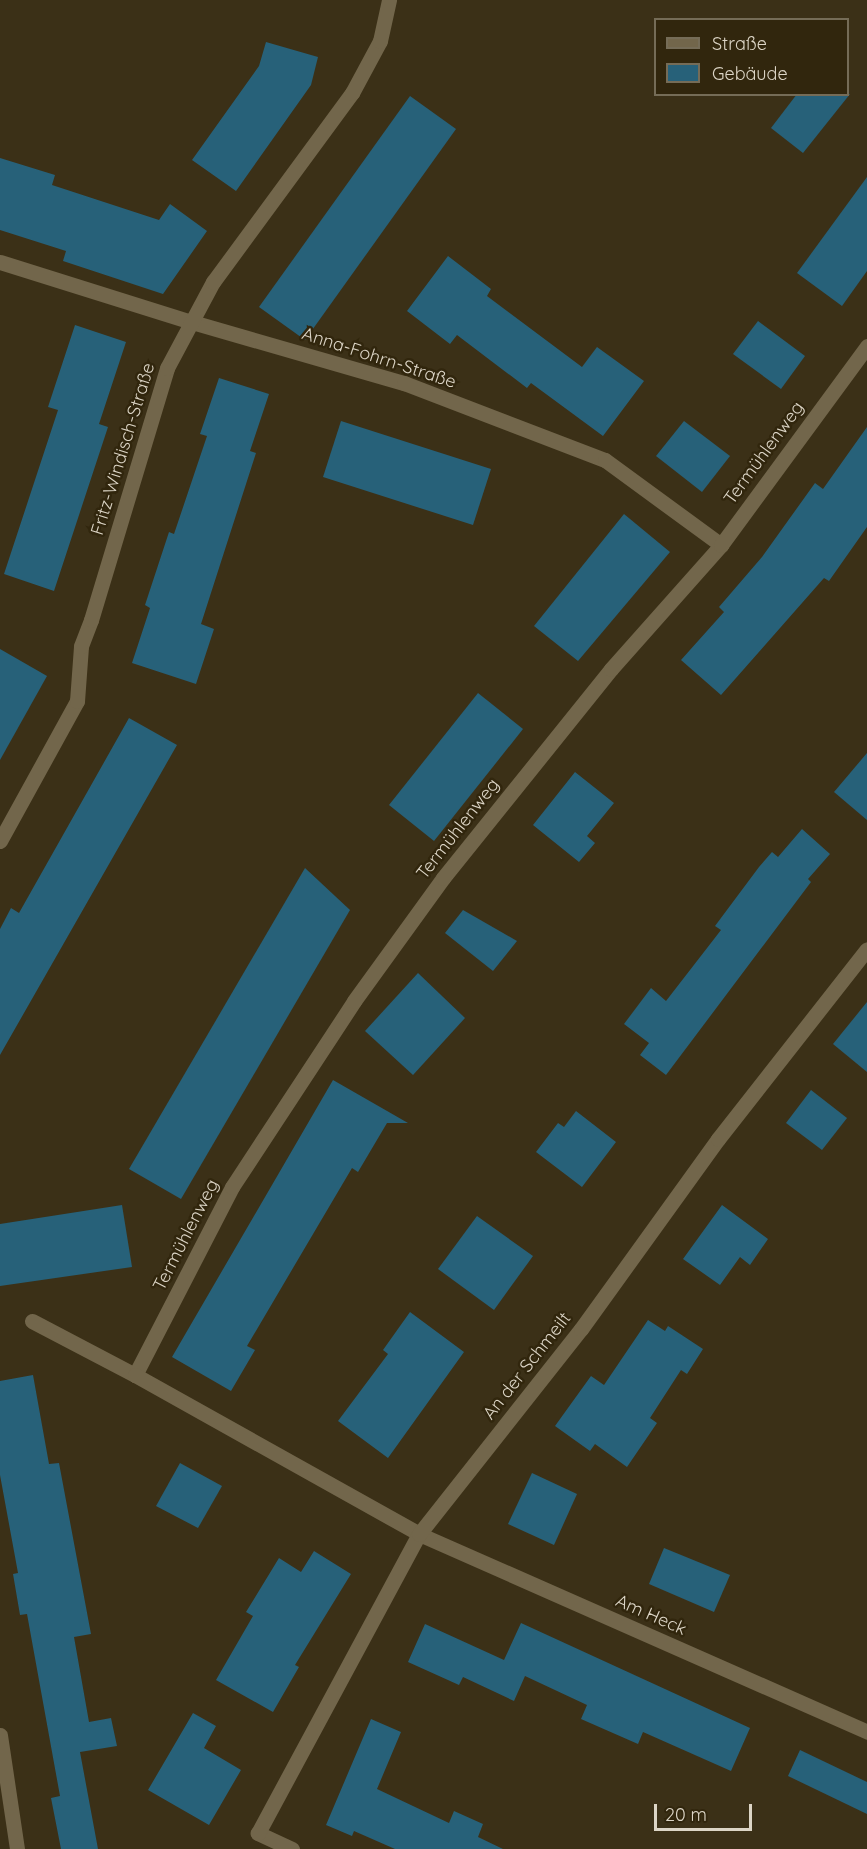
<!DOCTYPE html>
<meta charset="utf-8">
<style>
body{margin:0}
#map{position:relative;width:867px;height:1849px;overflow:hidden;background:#3b3017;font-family:Quicksand,sans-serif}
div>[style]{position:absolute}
.building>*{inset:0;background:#276179}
.street>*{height:15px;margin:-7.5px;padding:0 7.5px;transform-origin:7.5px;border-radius:7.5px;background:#72664b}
span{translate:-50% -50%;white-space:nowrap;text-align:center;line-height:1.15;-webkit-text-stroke:5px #31260d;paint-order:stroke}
.street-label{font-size:18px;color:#dcd5c6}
.legend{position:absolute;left:654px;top:18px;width:195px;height:78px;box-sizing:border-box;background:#31260d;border:2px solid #756c57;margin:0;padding:8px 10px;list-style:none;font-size:18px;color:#dcd5c6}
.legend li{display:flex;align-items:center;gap:12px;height:30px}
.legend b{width:30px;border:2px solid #756c57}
.scale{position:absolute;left:654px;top:1804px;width:98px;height:27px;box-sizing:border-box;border:3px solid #dcd5c6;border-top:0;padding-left:8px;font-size:18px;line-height:21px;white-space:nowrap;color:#dcd5c6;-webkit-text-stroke:4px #31260d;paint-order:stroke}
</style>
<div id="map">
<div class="building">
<i style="clip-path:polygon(266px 42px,318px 57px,311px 85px,236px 191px,192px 160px,259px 66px)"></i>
<i style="clip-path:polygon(797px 94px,850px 94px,803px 153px,771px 128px)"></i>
<i style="clip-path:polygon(410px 96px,456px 129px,305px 340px,259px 307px)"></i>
<i style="clip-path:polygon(0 158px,55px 175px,52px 185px,159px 220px,170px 204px,207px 231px,163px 294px,63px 261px,66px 251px,0 230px)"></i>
<i style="clip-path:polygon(867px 177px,867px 271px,842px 306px,797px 273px)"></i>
<i style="clip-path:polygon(448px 256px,491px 289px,487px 296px,582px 367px,597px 347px,644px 381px,603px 436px,531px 383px,527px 388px,457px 335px,450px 344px,407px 311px)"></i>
<i style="clip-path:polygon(758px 321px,805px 356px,781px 389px,733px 354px)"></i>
<i style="clip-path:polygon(75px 325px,126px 342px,99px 424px,108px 427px,54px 591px,4px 574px,58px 410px,48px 407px)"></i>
<i style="clip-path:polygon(219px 378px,269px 394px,250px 451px,256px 453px,201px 624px,214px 629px,196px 684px,132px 663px,150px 608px,145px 605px,169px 532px,174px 534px,207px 436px,200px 434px)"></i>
<i style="clip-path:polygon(341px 421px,491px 469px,473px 525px,323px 477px)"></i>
<i style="clip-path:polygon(684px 421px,730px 456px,702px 492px,656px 456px)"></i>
<i style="clip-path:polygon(867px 427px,867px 527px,829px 581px,824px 578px,721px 695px,681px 660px,724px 612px,719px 607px,762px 557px,815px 483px,823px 489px)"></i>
<i style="clip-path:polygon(624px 514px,670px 552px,578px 661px,534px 626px)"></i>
<i style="clip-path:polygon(0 649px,47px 676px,0 760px)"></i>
<i style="clip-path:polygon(478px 693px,523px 729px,434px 841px,389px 805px)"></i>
<i style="clip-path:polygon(129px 718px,177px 745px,0 1055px,0 929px,11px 908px,19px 913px)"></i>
<i style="clip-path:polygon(867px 753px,867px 820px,834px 792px)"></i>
<i style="clip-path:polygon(575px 772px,614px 803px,587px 836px,595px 843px,579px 862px,533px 825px)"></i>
<i style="clip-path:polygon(802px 829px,830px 854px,808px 879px,811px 882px,666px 1075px,640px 1055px,649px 1043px,624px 1024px,651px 988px,666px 1001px,721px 930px,715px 926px,759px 867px,772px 852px,778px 857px)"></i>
<i style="clip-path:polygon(305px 868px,350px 910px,181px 1199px,129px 1169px)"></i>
<i style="clip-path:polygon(463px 910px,517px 941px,493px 971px,445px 933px)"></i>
<i style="clip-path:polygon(418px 973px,465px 1018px,413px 1075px,365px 1031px)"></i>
<i style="clip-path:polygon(867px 1002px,867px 1072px,833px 1044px)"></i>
<i style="clip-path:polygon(333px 1080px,408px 1123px,387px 1123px,358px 1172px,352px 1168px,247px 1346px,255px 1350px,231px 1391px,172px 1357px)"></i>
<i style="clip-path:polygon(811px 1090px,847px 1118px,822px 1150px,786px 1123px)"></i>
<i style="clip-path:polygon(576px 1111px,616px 1142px,582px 1187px,536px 1152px,558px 1123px,564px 1127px)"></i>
<i style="clip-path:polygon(122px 1205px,132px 1267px,0 1286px,0 1224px)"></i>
<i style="clip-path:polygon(722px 1205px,768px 1239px,750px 1265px,740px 1257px,720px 1285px,683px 1259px)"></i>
<i style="clip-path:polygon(477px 1216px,533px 1256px,494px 1310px,438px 1269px)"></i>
<i style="clip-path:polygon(410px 1312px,464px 1352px,388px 1458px,338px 1421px,388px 1354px,383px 1350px)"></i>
<i style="clip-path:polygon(648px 1320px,665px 1331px,668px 1326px,703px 1349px,687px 1374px,681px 1370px,650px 1418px,657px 1423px,627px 1467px,595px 1444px,590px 1451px,555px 1426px,591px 1376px,604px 1385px)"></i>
<i style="clip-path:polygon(33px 1375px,49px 1464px,59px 1463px,91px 1634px,74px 1637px,89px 1722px,111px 1718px,117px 1746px,80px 1752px,98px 1849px,61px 1849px,51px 1798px,60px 1796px,27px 1614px,20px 1615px,13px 1574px,18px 1573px,0 1475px,0 1381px)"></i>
<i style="clip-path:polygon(180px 1463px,222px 1486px,198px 1528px,156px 1506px)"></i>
<i style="clip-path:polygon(532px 1473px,577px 1494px,554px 1545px,508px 1524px)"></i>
<i style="clip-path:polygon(664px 1548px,730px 1575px,714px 1612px,649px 1584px)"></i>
<i style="clip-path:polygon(314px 1551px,351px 1574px,295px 1665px,299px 1667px,273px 1712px,216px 1680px,253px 1616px,246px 1612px,279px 1558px,301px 1572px)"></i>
<i style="clip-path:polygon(521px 1623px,750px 1728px,731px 1771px,643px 1732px,638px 1744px,581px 1719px,587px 1705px,525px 1676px,514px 1701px,463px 1677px,459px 1685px,408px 1662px,425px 1624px,504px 1660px)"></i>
<i style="clip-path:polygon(193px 1713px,216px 1726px,204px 1748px,241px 1770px,209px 1825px,148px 1790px)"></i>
<i style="clip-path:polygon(371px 1719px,401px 1732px,377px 1789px,449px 1823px,454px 1811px,483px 1824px,478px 1837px,503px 1849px,395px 1849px,354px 1831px,352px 1836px,326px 1825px)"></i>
<i style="clip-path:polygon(800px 1750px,867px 1782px,867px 1814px,788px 1776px)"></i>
</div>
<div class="street">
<i style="left:0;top:262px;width:201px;rotate:17.4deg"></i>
<i style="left:192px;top:322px;width:221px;rotate:16.1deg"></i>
<i style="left:404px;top:383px;width:215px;rotate:21deg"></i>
<i style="left:605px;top:460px;width:144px;rotate:36.2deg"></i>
<i style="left:0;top:841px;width:160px;rotate:-61.2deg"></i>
<i style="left:77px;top:701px;width:55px;rotate:-85.8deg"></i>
<i style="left:81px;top:646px;width:28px;rotate:-69deg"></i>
<i style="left:91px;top:620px;width:263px;rotate:-73.2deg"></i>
<i style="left:167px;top:368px;width:98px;rotate:-61.9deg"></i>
<i style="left:213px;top:282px;width:235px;rotate:-53.7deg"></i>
<i style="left:352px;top:93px;width:59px;rotate:-61.7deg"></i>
<i style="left:380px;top:41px;width:42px;rotate:-77.6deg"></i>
<i style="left:32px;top:1321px;width:116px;rotate:27.7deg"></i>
<i style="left:135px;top:1375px;width:212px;rotate:-62.7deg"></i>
<i style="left:232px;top:1187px;width:222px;rotate:-56.7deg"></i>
<i style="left:354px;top:1001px;width:152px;rotate:-54.1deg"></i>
<i style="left:443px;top:878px;width:268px;rotate:-51.2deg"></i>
<i style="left:611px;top:669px;width:166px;rotate:-48.4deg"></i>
<i style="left:721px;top:545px;width:247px;rotate:-53.7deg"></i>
<i style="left:135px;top:1375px;width:325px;rotate:29.2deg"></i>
<i style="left:419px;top:1534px;width:490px;rotate:23.8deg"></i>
<i style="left:0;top:1735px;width:115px;rotate:81.5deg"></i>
<i style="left:292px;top:1849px;width:38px;rotate:-155deg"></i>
<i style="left:258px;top:1833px;width:340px;rotate:-61.7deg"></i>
<i style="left:419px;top:1534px;width:261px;rotate:-51.7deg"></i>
<i style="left:581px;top:1329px;width:234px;rotate:-54.2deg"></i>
<i style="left:718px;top:1139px;width:241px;rotate:-51.9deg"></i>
</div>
<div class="street-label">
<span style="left:379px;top:358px;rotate:18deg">Anna-Fohrn-Straße</span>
<span style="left:123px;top:449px;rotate:-73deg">Fritz-Windisch-Straße</span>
<span style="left:764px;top:453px;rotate:-54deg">Termühlenweg</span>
<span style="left:458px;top:829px;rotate:-52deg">Termühlenweg</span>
<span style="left:186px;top:1235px;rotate:-63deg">Termühlenweg</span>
<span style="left:527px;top:1366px;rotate:-52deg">An der Schmeilt</span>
<span style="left:651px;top:1615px;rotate:24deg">Am Heck</span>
</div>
<ul class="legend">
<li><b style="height:8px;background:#72664b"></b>Straße</li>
<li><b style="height:16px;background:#276179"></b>Gebäude</li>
</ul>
<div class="scale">20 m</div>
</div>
